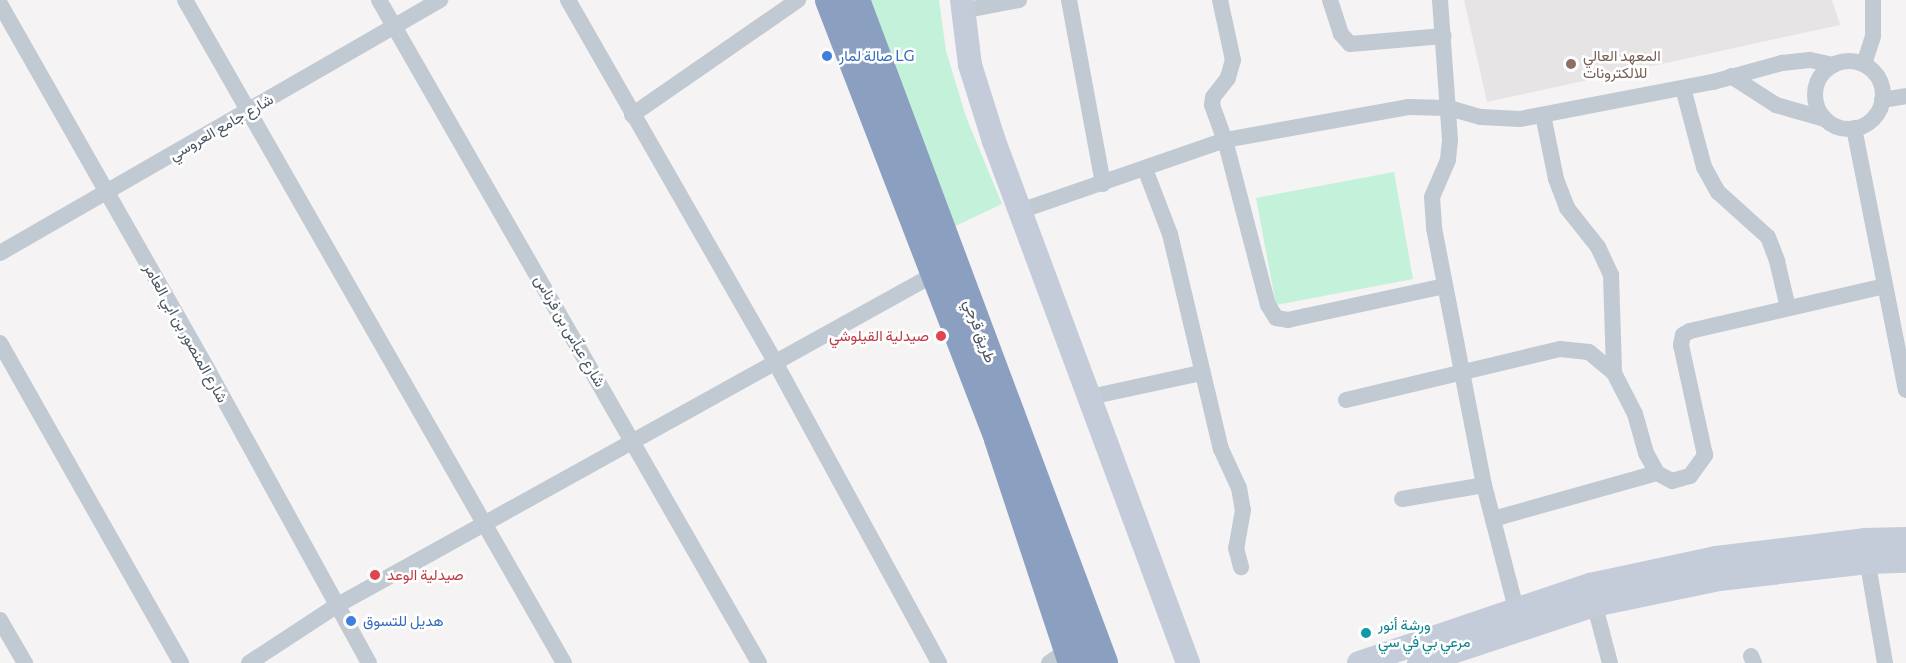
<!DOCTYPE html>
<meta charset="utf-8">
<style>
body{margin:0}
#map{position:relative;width:1906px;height:663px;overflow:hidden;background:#f5f3f3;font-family:Commissioner,Vazirmatn,sans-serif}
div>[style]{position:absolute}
.education>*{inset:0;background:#e6e4e5}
.green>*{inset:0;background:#c3f1d9}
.street>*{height:16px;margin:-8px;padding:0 8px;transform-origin:8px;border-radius:8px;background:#c1c9d2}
.street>.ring{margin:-8px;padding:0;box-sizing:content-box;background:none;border:16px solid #c1c9d2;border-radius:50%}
.secondary>*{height:24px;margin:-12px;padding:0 12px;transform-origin:12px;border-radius:12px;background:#c4ccd9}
.highway>*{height:30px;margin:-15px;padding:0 15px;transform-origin:15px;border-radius:15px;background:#8ba0c1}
.dots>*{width:16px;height:16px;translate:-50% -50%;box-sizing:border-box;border:3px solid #fff;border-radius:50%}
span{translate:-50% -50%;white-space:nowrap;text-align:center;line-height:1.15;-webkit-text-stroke:5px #fff;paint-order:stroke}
.education-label{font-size:15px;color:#785e54}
.left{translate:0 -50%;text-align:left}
.shop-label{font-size:15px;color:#366cbe}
.street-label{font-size:15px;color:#4a5461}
.health-label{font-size:15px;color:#be3a42}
.right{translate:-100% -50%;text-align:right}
.culture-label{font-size:15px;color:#0d838f}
</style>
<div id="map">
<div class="education">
<i style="clip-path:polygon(1464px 0,1832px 0,1840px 25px,1487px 102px)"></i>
</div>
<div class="green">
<i style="clip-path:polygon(867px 0,939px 0,946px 51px,966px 117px,1002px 204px,951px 228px)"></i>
<i style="clip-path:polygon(1394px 172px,1413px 279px,1276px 305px,1256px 198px)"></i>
</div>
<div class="street">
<i style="left:185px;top:0;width:764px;rotate:60.25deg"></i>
<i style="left:379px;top:0;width:764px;rotate:60.18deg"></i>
<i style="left:568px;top:0;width:417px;rotate:60.2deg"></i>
<i style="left:775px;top:362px;width:343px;rotate:61.4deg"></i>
<i style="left:1069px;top:0;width:187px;rotate:79.5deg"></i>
<i style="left:1220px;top:0;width:61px;rotate:77.8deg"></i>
<i style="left:1233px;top:60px;width:19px;rotate:106deg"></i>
<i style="left:1228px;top:78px;width:24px;rotate:128deg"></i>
<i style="left:1213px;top:97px;width:8px;rotate:97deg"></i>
<i style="left:1212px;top:105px;width:37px;rotate:70deg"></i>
<i style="left:1225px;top:140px;width:171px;rotate:75.4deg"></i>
<i style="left:1268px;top:305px;width:15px;rotate:58deg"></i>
<i style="left:1276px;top:318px;width:12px;rotate:9deg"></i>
<i style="left:1288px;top:320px;width:18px;rotate:-13deg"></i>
<i style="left:1306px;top:316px;width:142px;rotate:-12.2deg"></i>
<i style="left:1330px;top:0;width:36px;rotate:72deg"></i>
<i style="left:1341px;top:34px;width:13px;rotate:48deg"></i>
<i style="left:1350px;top:44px;width:94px;rotate:-4.9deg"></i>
<i style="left:1440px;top:0;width:140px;rotate:85.9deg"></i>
<i style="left:1450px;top:140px;width:20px;rotate:96deg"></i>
<i style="left:1448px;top:160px;width:40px;rotate:113.4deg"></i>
<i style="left:1432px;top:197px;width:31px;rotate:86deg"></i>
<i style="left:1434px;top:228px;width:262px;rotate:79deg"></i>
<i style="left:1484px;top:485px;width:139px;rotate:75.5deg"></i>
<i style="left:0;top:4px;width:423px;rotate:60.4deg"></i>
<i style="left:209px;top:372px;width:332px;rotate:61.2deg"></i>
<i style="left:962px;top:11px;width:58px;rotate:-10.9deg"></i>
<i class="ring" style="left:1815px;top:61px;width:52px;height:52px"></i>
<i style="left:1864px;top:64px;width:29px;rotate:-72deg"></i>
<i style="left:1873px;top:36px;width:36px;rotate:-90deg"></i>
<i style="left:1731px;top:76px;width:54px;rotate:32.8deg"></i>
<i style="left:1776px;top:105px;width:51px;rotate:15.9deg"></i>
<i style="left:1683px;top:88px;width:82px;rotate:75.1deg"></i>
<i style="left:1704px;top:167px;width:29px;rotate:61deg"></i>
<i style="left:1718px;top:192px;width:67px;rotate:42deg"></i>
<i style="left:1768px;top:237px;width:26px;rotate:69deg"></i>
<i style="left:1777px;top:261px;width:48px;rotate:76.8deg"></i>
<i style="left:1882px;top:100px;width:24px;rotate:-9deg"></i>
<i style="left:632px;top:115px;width:202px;rotate:-34.7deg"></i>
<i style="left:1543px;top:115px;width:65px;rotate:78.5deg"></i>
<i style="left:1556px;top:179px;width:31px;rotate:69deg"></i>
<i style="left:1567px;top:208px;width:50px;rotate:51.5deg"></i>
<i style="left:1598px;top:247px;width:31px;rotate:65deg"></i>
<i style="left:1611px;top:275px;width:98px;rotate:88.2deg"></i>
<i style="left:1854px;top:128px;width:267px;rotate:78.8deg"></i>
<i style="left:1145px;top:169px;width:70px;rotate:69deg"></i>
<i style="left:1170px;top:234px;width:221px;rotate:76.7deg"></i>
<i style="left:1221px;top:449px;width:43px;rotate:65.2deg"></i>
<i style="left:1239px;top:488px;width:22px;rotate:80deg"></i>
<i style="left:1243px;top:510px;width:39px;rotate:100deg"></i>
<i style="left:1236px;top:548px;width:20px;rotate:75deg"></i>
<i style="left:1020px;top:211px;width:217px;rotate:-19.1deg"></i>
<i style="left:1225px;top:140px;width:186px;rotate:-10.2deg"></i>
<i style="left:1408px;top:107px;width:41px;rotate:1.4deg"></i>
<i style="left:1449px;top:108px;width:33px;rotate:16deg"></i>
<i style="left:1481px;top:117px;width:39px;rotate:3deg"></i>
<i style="left:1520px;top:119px;width:197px;rotate:-10.9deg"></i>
<i style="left:1713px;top:82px;width:72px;rotate:-15.4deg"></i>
<i style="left:1782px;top:63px;width:28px;rotate:-6deg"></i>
<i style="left:1810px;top:60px;width:24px;rotate:12deg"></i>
<i style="left:0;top:253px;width:508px;rotate:-29.9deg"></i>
<i style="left:0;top:343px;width:368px;rotate:60.5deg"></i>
<i style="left:1090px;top:397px;width:114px;rotate:-12.2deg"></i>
<i style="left:1346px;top:400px;width:220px;rotate:-13.4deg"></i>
<i style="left:1560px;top:349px;width:29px;rotate:6deg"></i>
<i style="left:1589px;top:352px;width:33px;rotate:40deg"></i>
<i style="left:1614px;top:373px;width:46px;rotate:62.9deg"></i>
<i style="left:1635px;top:414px;width:41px;rotate:74.2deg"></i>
<i style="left:1646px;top:453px;width:23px;rotate:61deg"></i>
<i style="left:1657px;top:473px;width:17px;rotate:28deg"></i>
<i style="left:1672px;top:481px;width:19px;rotate:-16deg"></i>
<i style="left:1690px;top:476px;width:26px;rotate:-54deg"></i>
<i style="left:1705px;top:455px;width:113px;rotate:-102.3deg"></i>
<i style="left:1681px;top:345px;width:10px;rotate:-79deg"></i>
<i style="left:1683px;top:335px;width:8px;rotate:-30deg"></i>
<i style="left:1690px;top:331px;width:200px;rotate:-13deg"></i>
<i style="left:1402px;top:499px;width:83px;rotate:-9.7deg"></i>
<i style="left:1493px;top:519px;width:170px;rotate:-15.7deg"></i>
<i style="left:1866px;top:553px;width:112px;rotate:80.2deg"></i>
<i style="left:1592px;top:595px;width:70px;rotate:75.2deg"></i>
<i style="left:0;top:620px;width:50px;rotate:59.8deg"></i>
<i style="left:1751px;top:656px;width:8px;rotate:67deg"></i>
<i style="left:249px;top:663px;width:104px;rotate:-33.2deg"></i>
<i style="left:336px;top:606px;width:693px;rotate:-29.01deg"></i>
<i style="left:1049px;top:663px;width:22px;rotate:-34deg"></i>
</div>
<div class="secondary">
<i style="left:962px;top:0;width:65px;rotate:83deg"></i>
<i style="left:970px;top:65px;width:80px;rotate:72.5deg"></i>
<i style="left:994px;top:141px;width:557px;rotate:69.61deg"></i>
<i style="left:1359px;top:663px;width:244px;rotate:-18.7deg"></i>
<i style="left:1590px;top:585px;width:129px;rotate:-12.1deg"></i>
<i style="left:1716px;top:558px;width:149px;rotate:-6.9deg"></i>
<i style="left:1864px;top:540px;width:42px;rotate:-1.4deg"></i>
<i style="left:1419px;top:663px;width:184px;rotate:-18.3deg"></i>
<i style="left:1594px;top:605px;width:128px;rotate:-11.7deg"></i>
<i style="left:1719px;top:579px;width:150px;rotate:-6.5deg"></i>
<i style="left:1868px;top:562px;width:38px;rotate:-2deg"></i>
</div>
<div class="highway">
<i style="left:830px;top:0;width:470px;rotate:68.9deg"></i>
<i style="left:999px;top:439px;width:236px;rotate:71.7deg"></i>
<i style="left:855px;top:0;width:708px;rotate:69.49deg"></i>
</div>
<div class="dots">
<i style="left:827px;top:56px;background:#3f7fe0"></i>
<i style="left:1571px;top:64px;background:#8d6e63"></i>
<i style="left:941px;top:336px;background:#e0444e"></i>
<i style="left:375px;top:575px;background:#e0444e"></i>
<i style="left:351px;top:621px;background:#3f7fe0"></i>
<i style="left:1366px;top:633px;background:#0f9aa8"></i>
</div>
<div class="education-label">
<span class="left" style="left:1583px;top:64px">المعهد العالي<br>للالكترونات</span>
</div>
<div class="shop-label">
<span class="left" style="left:839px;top:56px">صالة لمار LG</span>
<span class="left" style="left:363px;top:621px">هديل للتسوق</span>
</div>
<div class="street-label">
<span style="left:221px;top:127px;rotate:-30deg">شارع جامع العروسي</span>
<span style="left:570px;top:331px;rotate:60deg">شارع عباّس بن فرناس</span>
<span style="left:980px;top:331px;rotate:70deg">طريق قرجي</span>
<span style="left:186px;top:333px;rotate:61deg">شارع المنصور بن ابي العامر</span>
</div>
<div class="health-label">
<span class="right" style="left:929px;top:336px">صيدلية القيلوشي</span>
<span class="left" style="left:387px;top:575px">صيدلية الوعد</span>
</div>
<div class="culture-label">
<span class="left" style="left:1378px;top:633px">ورشة أنور<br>مرعي بي في سي</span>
</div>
</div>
